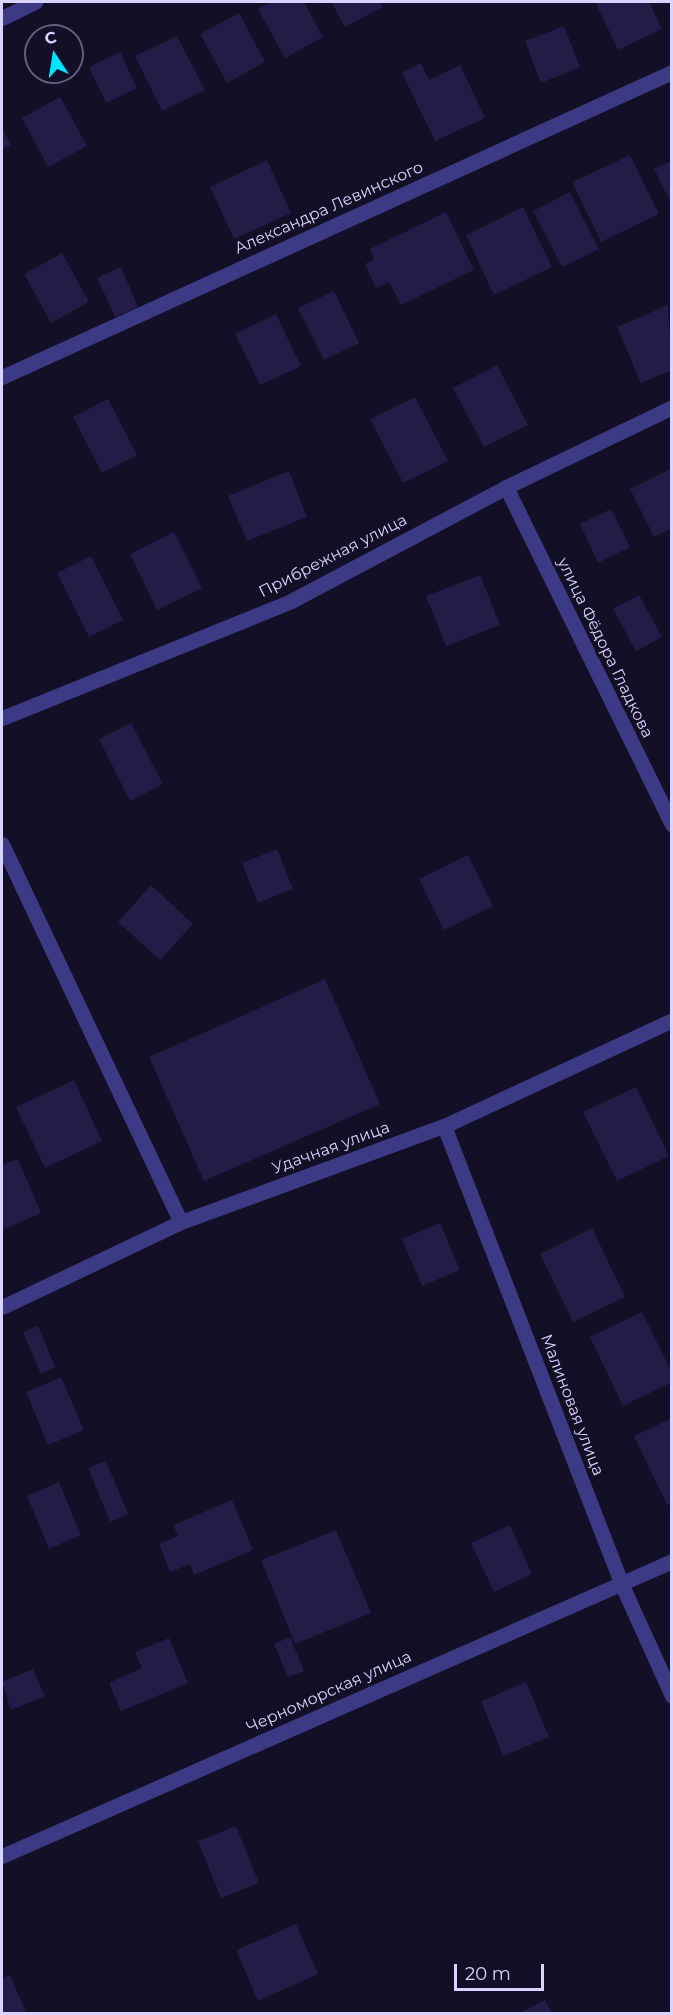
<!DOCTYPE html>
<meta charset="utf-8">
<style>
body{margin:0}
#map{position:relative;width:673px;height:2015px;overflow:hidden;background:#130f26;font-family:Montserrat,sans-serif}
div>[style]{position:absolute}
.building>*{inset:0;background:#241b47}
.street>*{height:15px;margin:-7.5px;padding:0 7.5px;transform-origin:7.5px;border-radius:7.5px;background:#3d3a85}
span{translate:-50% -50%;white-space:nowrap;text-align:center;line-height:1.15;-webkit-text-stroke:6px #130f26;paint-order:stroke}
.street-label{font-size:16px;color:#d9d4ff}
.frame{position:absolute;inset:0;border:3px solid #d9d4ff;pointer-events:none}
.north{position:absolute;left:24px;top:24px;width:60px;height:60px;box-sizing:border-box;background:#130f26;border:2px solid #625e7d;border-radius:50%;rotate:348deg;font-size:16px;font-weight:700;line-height:24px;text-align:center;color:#d9d4ff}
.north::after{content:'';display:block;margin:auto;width:21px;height:27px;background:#00e5ff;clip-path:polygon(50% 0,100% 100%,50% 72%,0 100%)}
.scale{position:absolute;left:454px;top:1964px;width:90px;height:27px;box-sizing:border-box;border:3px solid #d9d4ff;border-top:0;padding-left:8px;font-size:18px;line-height:21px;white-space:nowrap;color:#d9d4ff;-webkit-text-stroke:4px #130f26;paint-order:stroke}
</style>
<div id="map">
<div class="building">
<i style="clip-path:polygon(271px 2px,304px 2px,323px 37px,285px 58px,258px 9px)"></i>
<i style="clip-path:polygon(331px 2px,381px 2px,383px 7px,345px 27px)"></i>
<i style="clip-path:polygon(595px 2px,649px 2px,662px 29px,618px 50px)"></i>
<i style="clip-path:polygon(239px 13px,265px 62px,227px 83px,200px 34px)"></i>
<i style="clip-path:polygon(564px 26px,580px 67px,541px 83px,525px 41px)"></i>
<i style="clip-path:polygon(177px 36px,205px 90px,162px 111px,135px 56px)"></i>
<i style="clip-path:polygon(120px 52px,137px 88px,106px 103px,89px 67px)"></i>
<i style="clip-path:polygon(421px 63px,429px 80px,460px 65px,485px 118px,435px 141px,402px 73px)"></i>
<i style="clip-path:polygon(60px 97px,87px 146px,48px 167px,22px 118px)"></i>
<i style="clip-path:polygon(2px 128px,11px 145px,2px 149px)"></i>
<i style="clip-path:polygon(630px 155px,659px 214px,601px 242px,572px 182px)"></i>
<i style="clip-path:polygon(267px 160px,291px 213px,234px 239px,210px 187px)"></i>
<i style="clip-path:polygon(672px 161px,672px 205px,654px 169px)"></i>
<i style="clip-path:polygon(570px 192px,599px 249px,562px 267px,533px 211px)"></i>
<i style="clip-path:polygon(523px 207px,552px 267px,494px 295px,466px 235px)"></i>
<i style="clip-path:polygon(446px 212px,474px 270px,401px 305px,389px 282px,376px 288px,365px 264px,374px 259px,370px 249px)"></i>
<i style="clip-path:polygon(62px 253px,89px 302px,51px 323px,24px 274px)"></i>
<i style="clip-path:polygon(121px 267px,138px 307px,115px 317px,97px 278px)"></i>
<i style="clip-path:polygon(334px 291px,359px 343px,324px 360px,298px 308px)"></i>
<i style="clip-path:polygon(668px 305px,672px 370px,641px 383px,617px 327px)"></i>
<i style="clip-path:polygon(276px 314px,301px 366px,260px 385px,235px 334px)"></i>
<i style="clip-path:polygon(497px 365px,528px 425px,484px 447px,453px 388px)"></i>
<i style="clip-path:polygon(415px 397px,448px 461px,403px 483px,370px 419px)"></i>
<i style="clip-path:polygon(108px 399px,137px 455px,102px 473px,73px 417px)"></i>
<i style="clip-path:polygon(672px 468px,672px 528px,654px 537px,630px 489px)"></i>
<i style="clip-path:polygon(289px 471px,307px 517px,247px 541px,228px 496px)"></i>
<i style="clip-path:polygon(611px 509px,630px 547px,598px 563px,580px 524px)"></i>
<i style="clip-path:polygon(174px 532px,202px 588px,157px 610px,130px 554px)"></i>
<i style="clip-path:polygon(91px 556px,123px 620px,89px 637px,57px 573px)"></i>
<i style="clip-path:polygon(480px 575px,500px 625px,446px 646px,426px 596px)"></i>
<i style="clip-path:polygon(639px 595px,662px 637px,636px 651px,613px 609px)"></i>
<i style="clip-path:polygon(131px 723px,163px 784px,130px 801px,99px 739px)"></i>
<i style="clip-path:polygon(277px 849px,293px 889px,258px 903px,242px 863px)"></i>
<i style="clip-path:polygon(468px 855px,493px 906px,444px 930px,419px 879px)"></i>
<i style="clip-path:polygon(151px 885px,193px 924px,160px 960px,118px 922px)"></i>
<i style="clip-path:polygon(325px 979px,380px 1104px,204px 1181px,149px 1057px)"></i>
<i style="clip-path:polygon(74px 1080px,102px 1141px,45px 1168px,16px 1107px)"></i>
<i style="clip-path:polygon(636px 1087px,669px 1156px,617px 1181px,583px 1112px)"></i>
<i style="clip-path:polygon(18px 1159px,41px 1213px,2px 1230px,2px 1165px)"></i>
<i style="clip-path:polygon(440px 1223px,460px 1270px,422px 1286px,402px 1239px)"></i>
<i style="clip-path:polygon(592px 1228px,625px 1297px,573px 1322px,540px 1254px)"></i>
<i style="clip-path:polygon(642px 1312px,672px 1373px,672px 1382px,623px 1406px,590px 1337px)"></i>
<i style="clip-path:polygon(38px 1326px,55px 1367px,41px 1374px,23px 1332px)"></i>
<i style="clip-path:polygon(61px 1377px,84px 1430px,48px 1445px,26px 1392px)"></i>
<i style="clip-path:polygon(672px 1418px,672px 1502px,667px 1505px,634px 1436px)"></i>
<i style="clip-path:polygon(106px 1461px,128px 1514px,110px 1522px,88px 1468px)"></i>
<i style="clip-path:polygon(59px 1482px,81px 1535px,49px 1549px,27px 1496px)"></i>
<i style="clip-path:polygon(232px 1500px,253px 1550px,194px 1575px,190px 1564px,170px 1572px,159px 1544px,178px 1536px,173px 1525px)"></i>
<i style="clip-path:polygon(510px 1525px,532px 1574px,494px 1592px,471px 1543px)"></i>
<i style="clip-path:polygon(336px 1530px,371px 1613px,295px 1644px,261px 1560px)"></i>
<i style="clip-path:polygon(290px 1637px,304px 1671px,288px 1677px,274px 1644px)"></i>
<i style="clip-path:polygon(169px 1638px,188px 1683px,121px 1711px,109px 1683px,142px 1668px,135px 1652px)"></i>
<i style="clip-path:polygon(33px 1669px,45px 1696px,11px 1710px,2px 1682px)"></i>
<i style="clip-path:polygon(526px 1682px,549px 1737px,503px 1756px,481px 1701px)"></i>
<i style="clip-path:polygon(236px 1826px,259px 1883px,221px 1898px,198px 1841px)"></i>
<i style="clip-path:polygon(296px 1924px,318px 1974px,258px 2001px,236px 1950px)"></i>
<i style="clip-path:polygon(10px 1975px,27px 2014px,2px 2014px,2px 1979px)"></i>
<i style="clip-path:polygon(545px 2000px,552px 2014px,518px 2014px)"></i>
</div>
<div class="street">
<i style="left:2px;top:18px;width:37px;rotate:-26deg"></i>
<i style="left:2px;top:377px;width:736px;rotate:-24.48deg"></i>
<i style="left:506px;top:487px;width:376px;rotate:63.8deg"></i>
<i style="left:2px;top:718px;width:312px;rotate:-22deg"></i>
<i style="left:291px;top:601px;width:243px;rotate:-27.9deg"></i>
<i style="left:506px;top:487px;width:184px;rotate:-25.7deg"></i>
<i style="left:2px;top:844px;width:418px;rotate:64.7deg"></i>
<i style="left:444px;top:1126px;width:490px;rotate:68.8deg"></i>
<i style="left:621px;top:1583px;width:124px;rotate:65.7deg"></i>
<i style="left:2px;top:1307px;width:198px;rotate:-25.4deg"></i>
<i style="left:181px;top:1222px;width:280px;rotate:-20.1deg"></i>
<i style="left:444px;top:1126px;width:251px;rotate:-24.9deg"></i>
<i style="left:2px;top:1856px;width:732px;rotate:-23.76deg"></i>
</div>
<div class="street-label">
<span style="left:329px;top:208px;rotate:-24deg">Александра Левинского</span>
<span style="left:333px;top:556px;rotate:-27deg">Прибрежная улица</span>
<span style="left:605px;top:648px;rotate:64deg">улица Фёдора Гладкова</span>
<span style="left:331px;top:1148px;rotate:-20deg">Удачная улица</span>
<span style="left:572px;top:1405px;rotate:69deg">Малиновая улица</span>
<span style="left:329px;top:1692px;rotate:-24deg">Черноморская улица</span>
</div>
<div class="frame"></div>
<div class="north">С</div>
<div class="scale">20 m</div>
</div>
